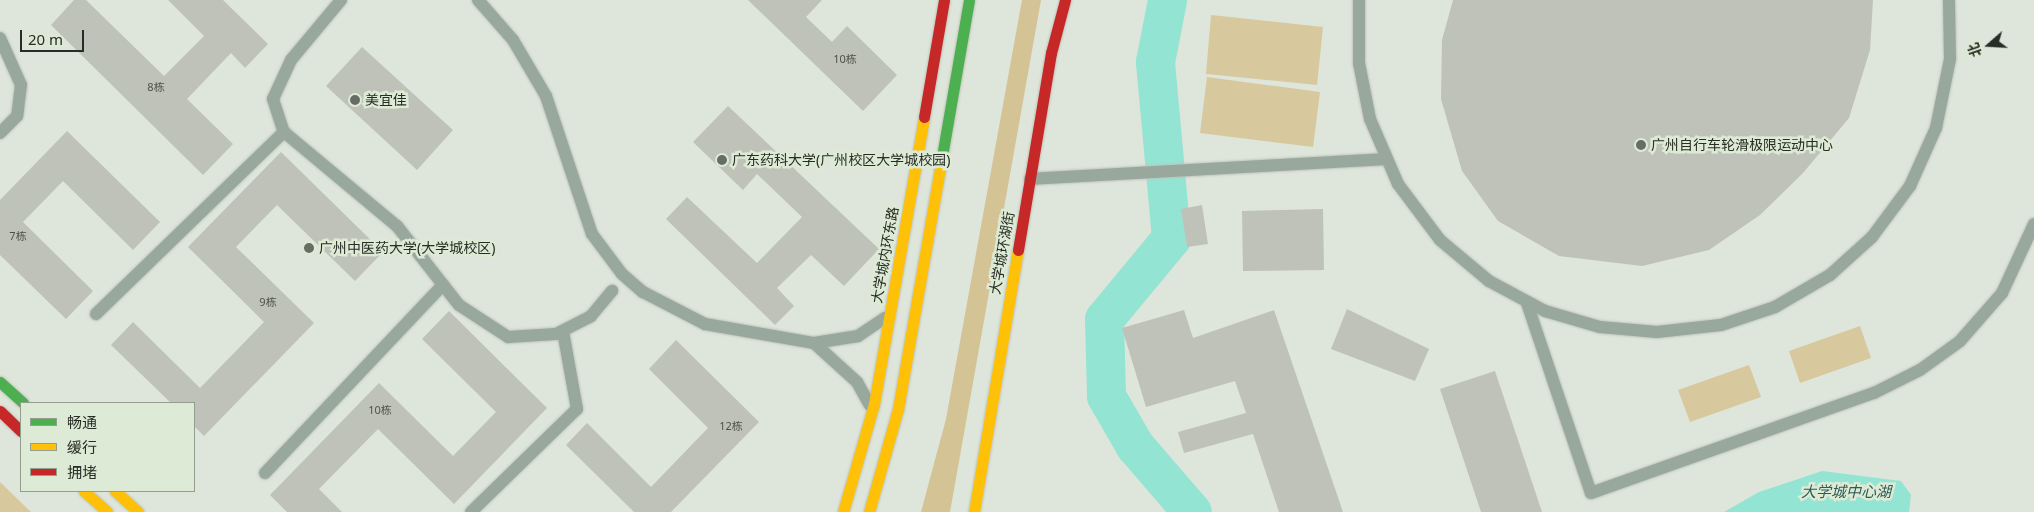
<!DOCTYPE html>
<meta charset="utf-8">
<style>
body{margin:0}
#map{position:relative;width:2034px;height:512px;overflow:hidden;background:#dee5da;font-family:"Noto Sans","Noto Sans SC",sans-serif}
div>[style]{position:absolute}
.green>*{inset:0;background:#d8c89e}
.forest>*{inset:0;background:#d4c394}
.water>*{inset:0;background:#94e4d3}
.river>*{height:39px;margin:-19.5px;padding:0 19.5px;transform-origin:19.5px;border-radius:19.5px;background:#94e4d3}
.building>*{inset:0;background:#bfc2b8}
.roads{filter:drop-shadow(0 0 1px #bec3ba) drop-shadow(0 0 1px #bec3ba)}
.lane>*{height:12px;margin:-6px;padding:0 6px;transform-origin:6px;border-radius:6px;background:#98a89d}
.fast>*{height:11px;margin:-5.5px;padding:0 5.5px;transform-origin:5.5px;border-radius:5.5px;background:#4caf50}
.slow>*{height:11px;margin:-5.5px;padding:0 5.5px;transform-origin:5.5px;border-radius:5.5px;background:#ffc107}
.jam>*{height:11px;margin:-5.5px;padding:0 5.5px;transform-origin:5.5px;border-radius:5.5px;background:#c62828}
.dots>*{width:14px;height:14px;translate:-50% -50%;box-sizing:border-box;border:2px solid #ddead5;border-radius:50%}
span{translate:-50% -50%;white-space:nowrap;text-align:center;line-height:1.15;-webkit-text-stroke:5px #ddead5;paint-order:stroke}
.number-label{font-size:11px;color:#4d5249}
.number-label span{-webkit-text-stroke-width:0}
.poi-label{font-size:14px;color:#272c24}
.left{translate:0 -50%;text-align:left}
.street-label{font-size:14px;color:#272c24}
.water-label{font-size:15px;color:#2c5c54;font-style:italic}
.legend{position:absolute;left:20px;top:402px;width:175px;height:90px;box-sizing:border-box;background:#ddead5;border:1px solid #949e8e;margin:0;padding:6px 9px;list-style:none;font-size:15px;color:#272c24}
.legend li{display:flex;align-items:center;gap:10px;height:25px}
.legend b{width:25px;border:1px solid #949e8e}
.north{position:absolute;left:1964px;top:20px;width:50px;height:50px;-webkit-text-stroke:4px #ddead5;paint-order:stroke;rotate:251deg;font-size:14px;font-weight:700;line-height:20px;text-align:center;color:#272c24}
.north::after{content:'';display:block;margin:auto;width:18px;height:22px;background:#272c24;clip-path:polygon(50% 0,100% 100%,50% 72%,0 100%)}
.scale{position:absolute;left:20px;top:30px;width:64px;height:22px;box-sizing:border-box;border:2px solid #272c24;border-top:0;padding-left:6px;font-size:15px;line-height:18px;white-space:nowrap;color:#272c24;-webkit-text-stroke:4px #ddead5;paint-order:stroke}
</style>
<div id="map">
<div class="green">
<i style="clip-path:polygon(1211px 15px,1323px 27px,1317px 85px,1206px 74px)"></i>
<i style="clip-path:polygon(1207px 77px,1320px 92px,1313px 147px,1200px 133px)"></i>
<i style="clip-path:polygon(1860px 326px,1871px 358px,1800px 383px,1789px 351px)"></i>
<i style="clip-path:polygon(1749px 365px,1761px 397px,1690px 422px,1678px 390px)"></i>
<i style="clip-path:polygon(0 482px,31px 512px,0 512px)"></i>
</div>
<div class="forest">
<i style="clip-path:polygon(1022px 0,1041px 0,950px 512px,921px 512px,946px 419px)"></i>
</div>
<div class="water">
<i style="clip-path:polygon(1822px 471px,1901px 481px,1911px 495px,1909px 512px,1724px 512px,1759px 492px)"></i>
</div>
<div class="river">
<i style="left:1167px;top:0;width:63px;rotate:101deg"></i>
<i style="left:1155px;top:62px;width:177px;rotate:84.8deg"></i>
<i style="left:1171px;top:238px;width:105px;rotate:129.6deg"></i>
<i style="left:1104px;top:319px;width:77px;rotate:88.5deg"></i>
<i style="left:1106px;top:396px;width:58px;rotate:59.9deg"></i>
<i style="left:1135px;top:446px;width:87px;rotate:49.2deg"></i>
</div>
<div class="building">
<i style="clip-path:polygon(74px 0,86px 0,164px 76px,204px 36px,168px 0,223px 0,268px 44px,245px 68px,231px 53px,187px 99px,233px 144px,203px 175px,51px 25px)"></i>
<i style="clip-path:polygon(748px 0,822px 0,806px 17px,832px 42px,847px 26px,897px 75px,863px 111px)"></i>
<i style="clip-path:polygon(1453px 0,1873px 0,1870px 50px,1849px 118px,1803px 173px,1760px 215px,1709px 250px,1642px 266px,1559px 256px,1498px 221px,1462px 171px,1441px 99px,1442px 40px)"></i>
<i style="clip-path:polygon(362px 47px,453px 130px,417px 170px,326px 86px)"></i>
<i style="clip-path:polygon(728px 106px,879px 249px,844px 286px,811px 255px,777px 288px,794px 306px,775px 325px,666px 219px,687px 197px,757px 263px,802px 217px,757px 174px,743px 190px,693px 142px)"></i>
<i style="clip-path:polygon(67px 131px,160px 222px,133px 250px,63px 181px,23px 222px,93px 291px,66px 319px,0 255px,0 200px)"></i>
<i style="clip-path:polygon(281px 152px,383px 252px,355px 281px,277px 205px,236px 247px,314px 323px,204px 436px,194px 426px,194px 403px,171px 403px,111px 345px,133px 322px,200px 388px,264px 322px,188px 247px)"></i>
<i style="clip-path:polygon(1202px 205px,1208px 244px,1187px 247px,1181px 209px)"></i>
<i style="clip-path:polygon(1323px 209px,1324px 270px,1243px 271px,1242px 211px)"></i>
<i style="clip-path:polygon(1347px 309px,1429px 349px,1415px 381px,1331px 349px)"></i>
<i style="clip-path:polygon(1184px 310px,1193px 338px,1274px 310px,1343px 512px,1279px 512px,1253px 434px,1184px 453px,1178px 432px,1246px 413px,1235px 381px,1146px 407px,1122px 328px)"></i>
<i style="clip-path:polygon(449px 311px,547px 408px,454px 504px,378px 429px,319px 489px,342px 512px,287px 512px,270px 495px,379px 383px,453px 456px,496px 412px,422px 339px)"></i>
<i style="clip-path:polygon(676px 340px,759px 422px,671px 512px,634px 512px,566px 445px,587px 423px,651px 487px,708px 428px,649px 369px)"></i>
<i style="clip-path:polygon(1495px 371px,1542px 512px,1481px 512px,1440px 389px)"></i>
</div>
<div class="roads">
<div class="lane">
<i style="left:341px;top:0;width:78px;rotate:129.8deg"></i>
<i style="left:291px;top:60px;width:43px;rotate:114.8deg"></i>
<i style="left:273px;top:99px;width:35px;rotate:72deg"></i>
<i style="left:284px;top:132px;width:147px;rotate:39.8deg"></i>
<i style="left:397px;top:226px;width:100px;rotate:51.9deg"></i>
<i style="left:459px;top:305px;width:59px;rotate:33.1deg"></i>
<i style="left:508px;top:337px;width:48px;rotate:-3.6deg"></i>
<i style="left:556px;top:334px;width:39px;rotate:-27deg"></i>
<i style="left:591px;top:316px;width:33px;rotate:-50deg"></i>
<i style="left:478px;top:0;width:53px;rotate:48.8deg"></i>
<i style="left:513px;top:40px;width:65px;rotate:59.5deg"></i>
<i style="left:546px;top:96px;width:145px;rotate:71.6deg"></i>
<i style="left:592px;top:234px;width:50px;rotate:53.1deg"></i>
<i style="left:622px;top:274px;width:28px;rotate:41deg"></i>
<i style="left:643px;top:292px;width:70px;rotate:27.3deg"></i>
<i style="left:705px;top:324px;width:111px;rotate:9.9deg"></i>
<i style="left:814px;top:343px;width:45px;rotate:-9deg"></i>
<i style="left:858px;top:336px;width:32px;rotate:-34deg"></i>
<i style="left:1359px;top:0;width:63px;rotate:90deg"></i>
<i style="left:1359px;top:63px;width:57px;rotate:78.9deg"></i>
<i style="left:1370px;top:119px;width:71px;rotate:66.7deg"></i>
<i style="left:1398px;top:184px;width:70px;rotate:53.1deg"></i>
<i style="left:1440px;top:240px;width:64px;rotate:39.9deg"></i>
<i style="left:1489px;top:281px;width:64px;rotate:28.2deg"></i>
<i style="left:1545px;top:311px;width:57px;rotate:16.2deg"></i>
<i style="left:1600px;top:327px;width:57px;rotate:5deg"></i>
<i style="left:1657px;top:332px;width:64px;rotate:-6.2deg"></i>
<i style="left:1721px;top:325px;width:57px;rotate:-18.4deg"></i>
<i style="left:1775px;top:307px;width:64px;rotate:-30.2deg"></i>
<i style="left:1830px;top:275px;width:57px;rotate:-42.1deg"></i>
<i style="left:1872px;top:237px;width:64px;rotate:-53.3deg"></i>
<i style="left:1910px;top:186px;width:64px;rotate:-65.9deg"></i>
<i style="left:1936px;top:128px;width:70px;rotate:-78.5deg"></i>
<i style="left:1950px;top:59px;width:59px;rotate:-91deg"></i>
<i style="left:0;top:38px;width:51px;rotate:65.9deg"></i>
<i style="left:21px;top:85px;width:31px;rotate:97deg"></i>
<i style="left:17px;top:116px;width:24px;rotate:135deg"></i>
<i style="left:1030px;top:179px;width:356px;rotate:-3.2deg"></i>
<i style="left:1527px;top:303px;width:200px;rotate:71.4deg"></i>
<i style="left:1591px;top:493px;width:300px;rotate:-19.5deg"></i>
<i style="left:1874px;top:393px;width:51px;rotate:-26.6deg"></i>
<i style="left:1920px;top:370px;width:49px;rotate:-35.9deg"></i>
<i style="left:1960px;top:341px;width:64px;rotate:-48.8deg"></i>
<i style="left:2002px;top:293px;width:76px;rotate:-65.1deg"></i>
<i style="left:96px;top:314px;width:262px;rotate:-44.1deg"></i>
<i style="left:814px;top:343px;width:58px;rotate:42.2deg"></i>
<i style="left:857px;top:382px;width:26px;rotate:61deg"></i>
<i style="left:265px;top:473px;width:259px;rotate:-46.6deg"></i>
<i style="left:471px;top:512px;width:148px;rotate:-44.2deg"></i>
<i style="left:577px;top:409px;width:79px;rotate:-100.2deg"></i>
</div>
<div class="fast">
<i style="left:940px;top:168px;width:170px;rotate:-80.2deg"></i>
<i style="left:0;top:382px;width:31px;rotate:42deg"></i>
</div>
<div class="slow">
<i style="left:84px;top:491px;width:31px;rotate:42deg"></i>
<i style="left:115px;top:491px;width:31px;rotate:42deg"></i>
<i style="left:843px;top:512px;width:112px;rotate:-74deg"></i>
<i style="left:874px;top:404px;width:291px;rotate:-80.1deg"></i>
<i style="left:869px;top:512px;width:107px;rotate:-74.3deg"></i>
<i style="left:898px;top:409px;width:245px;rotate:-80.1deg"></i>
<i style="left:974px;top:512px;width:266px;rotate:-80.5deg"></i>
</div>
<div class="jam">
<i style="left:924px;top:117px;width:119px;rotate:-80.3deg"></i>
<i style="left:1018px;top:250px;width:200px;rotate:-80.5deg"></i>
<i style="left:1051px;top:53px;width:55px;rotate:-75.2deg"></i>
<i style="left:0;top:411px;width:29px;rotate:44deg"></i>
</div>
</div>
<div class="dots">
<i style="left:355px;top:100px;background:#676d64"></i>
<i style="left:1641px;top:145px;background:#676d64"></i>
<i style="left:722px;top:160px;background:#676d64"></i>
<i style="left:309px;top:248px;background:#676d64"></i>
</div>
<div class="number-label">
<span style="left:845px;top:59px">10栋</span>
<span style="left:156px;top:87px">8栋</span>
<span style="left:18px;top:236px">7栋</span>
<span style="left:268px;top:302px">9栋</span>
<span style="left:380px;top:410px">10栋</span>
<span style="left:731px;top:426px">12栋</span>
</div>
<div class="poi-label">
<span class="left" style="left:365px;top:100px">美宜佳</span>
<span class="left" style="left:1651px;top:145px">广州自行车轮滑极限运动中心</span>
<span class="left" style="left:732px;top:160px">广东药科大学(广州校区大学城校园)</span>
<span class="left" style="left:319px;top:248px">广州中医药大学(大学城校区)</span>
</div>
<div class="street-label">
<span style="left:1002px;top:253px;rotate:-80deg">大学城环湖街</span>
<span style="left:885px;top:255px;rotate:-80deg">大学城内环东路</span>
</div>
<div class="water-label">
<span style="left:1846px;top:492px">大学城中心湖</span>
</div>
<ul class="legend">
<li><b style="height:6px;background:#4caf50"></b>畅通</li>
<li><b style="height:6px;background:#ffc107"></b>缓行</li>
<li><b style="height:6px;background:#c62828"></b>拥堵</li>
</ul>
<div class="north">北</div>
<div class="scale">20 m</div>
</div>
